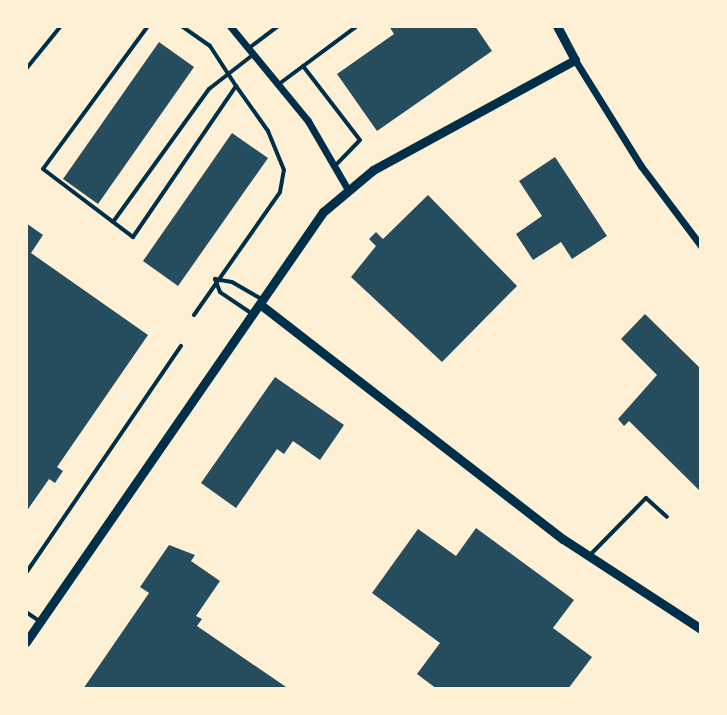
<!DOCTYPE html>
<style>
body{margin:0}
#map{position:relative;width:727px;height:715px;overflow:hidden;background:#fdf0d5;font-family:Raleway,sans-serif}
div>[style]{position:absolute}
.building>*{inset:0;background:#264d5e}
.service>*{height:4px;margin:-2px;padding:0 2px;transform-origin:2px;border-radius:2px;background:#003049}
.minor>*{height:7px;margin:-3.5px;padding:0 3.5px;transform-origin:3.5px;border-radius:3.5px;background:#003049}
.tertiary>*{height:9px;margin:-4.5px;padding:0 4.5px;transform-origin:4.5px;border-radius:4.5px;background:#003049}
span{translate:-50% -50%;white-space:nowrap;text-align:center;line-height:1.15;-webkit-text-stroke:6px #fdf0d5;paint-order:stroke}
.frame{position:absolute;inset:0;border:28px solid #fdf0d5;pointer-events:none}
</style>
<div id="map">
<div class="building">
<i style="clip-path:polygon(389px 26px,475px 26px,492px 51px,377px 131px,337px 74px,394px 34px)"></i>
<i style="clip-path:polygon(159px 42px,194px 67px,98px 204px,63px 179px)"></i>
<i style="clip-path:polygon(232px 133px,268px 158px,178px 286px,143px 261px)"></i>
<i style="clip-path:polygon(555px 157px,607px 236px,572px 259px,561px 242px,533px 260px,516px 234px,542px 216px,519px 181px)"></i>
<i style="clip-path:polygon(428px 195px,517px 286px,442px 362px,351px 277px,376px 246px,369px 239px,376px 232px,383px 239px)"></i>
<i style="clip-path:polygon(26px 223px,43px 235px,31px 253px,148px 335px,57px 467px,63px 471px,55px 483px,49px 479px,26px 512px)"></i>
<i style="clip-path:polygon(645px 314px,701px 369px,701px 492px,629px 421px,624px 426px,618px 419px,657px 375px,621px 339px)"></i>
<i style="clip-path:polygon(275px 377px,344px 425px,320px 460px,293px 441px,284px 454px,277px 449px,236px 508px,201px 483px)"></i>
<i style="clip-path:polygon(476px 528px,574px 600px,553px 628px,592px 657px,568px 689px,437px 689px,417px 674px,440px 643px,372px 593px,418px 529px,456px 556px)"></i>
<i style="clip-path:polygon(169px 545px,195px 555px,191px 561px,220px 581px,196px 616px,202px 619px,197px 626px,289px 689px,83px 689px,149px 593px,140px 587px)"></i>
</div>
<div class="service">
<i style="left:148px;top:26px;width:177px;rotate:126.3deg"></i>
<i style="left:43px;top:169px;width:113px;rotate:37.1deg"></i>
<i style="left:133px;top:237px;width:183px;rotate:-55.7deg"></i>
<i style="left:236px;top:86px;width:48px;rotate:-123deg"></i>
<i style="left:210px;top:46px;width:35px;rotate:-145deg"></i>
<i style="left:249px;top:48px;width:36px;rotate:-37deg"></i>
<i style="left:303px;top:66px;width:93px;rotate:52.4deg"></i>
<i style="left:360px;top:140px;width:36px;rotate:134deg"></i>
<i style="left:26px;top:69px;width:55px;rotate:-50.9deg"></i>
<i style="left:279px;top:84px;width:97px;rotate:-36.6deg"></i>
<i style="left:113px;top:222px;width:164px;rotate:-54.2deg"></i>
<i style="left:209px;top:89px;width:57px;rotate:-37.9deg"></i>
<i style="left:251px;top:313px;width:37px;rotate:-146deg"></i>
<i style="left:220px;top:292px;width:14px;rotate:-111deg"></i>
<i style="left:215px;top:279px;width:17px;rotate:10deg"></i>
<i style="left:232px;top:282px;width:34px;rotate:30deg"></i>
<i style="left:194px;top:315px;width:150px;rotate:-55deg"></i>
<i style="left:280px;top:192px;width:22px;rotate:-80deg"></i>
<i style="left:284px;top:170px;width:42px;rotate:-112.3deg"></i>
<i style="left:268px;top:131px;width:55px;rotate:-125.4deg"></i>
<i style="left:590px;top:555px;width:80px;rotate:-45.5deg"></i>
<i style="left:646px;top:498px;width:28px;rotate:42deg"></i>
<i style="left:26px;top:573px;width:275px;rotate:-55.7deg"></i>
<i style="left:26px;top:612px;width:14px;rotate:34deg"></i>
</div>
<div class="minor">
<i style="left:230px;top:26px;width:123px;rotate:50.6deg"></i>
<i style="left:308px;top:121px;width:78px;rotate:59.8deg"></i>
<i style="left:575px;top:60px;width:125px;rotate:58.1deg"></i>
<i style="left:641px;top:166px;width:100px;rotate:53.1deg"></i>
</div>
<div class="tertiary">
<i style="left:261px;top:305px;width:382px;rotate:37.8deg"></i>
<i style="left:563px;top:539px;width:165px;rotate:33.1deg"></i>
<i style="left:26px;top:642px;width:523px;rotate:-55.37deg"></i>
<i style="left:323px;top:212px;width:65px;rotate:-40deg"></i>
<i style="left:373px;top:170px;width:230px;rotate:-28.6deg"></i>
<i style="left:575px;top:60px;width:38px;rotate:-118deg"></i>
</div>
<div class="frame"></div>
</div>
